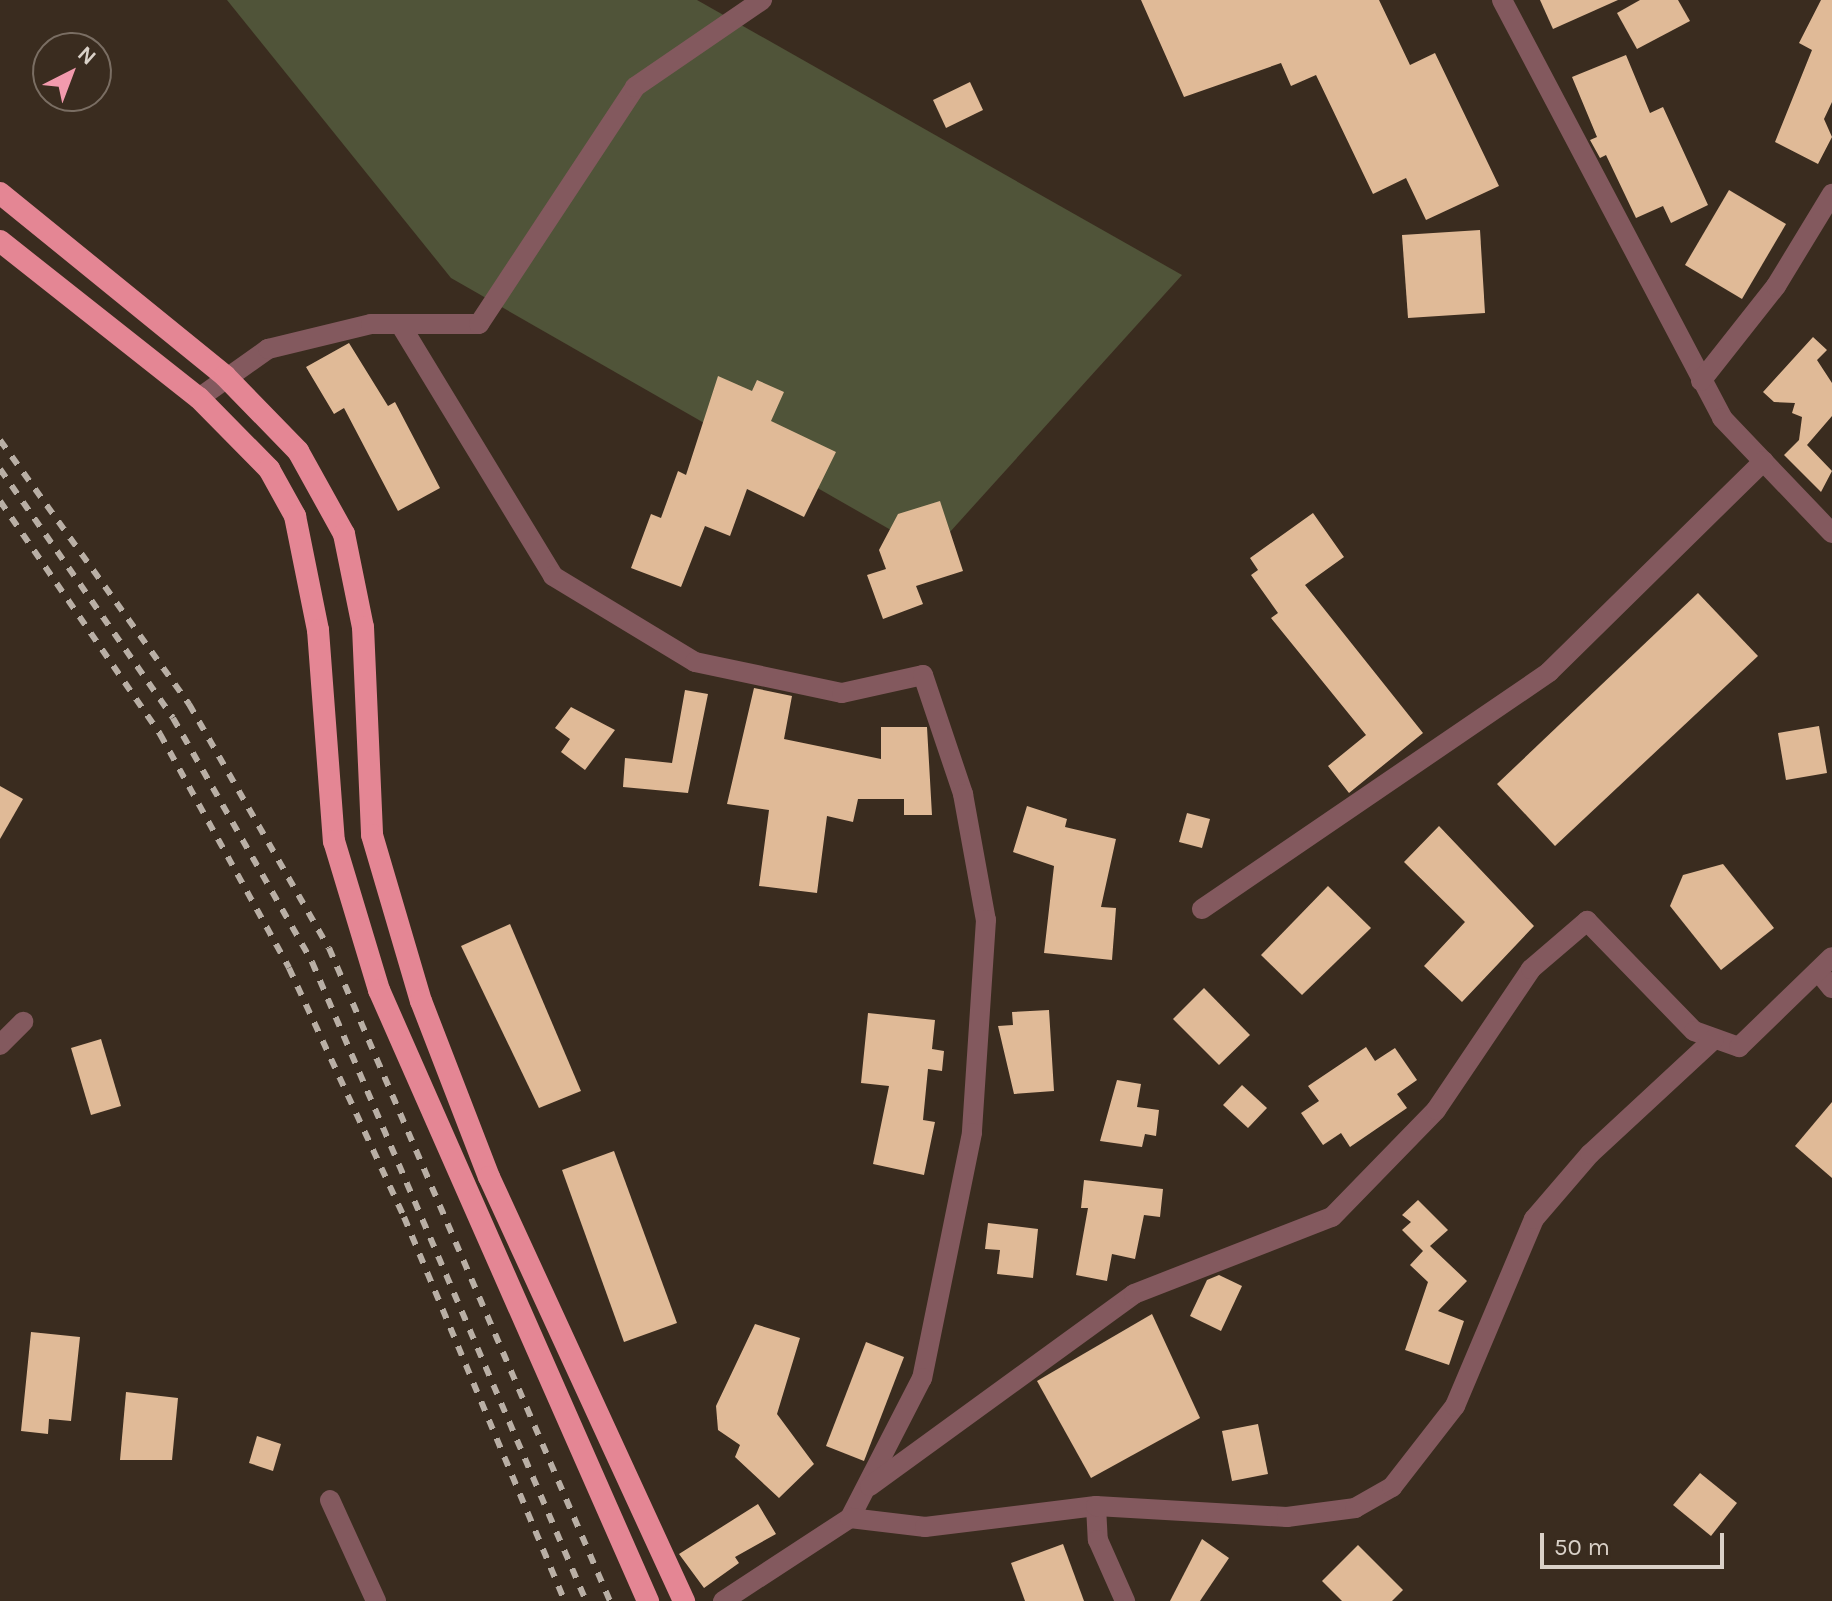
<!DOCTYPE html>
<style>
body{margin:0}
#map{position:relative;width:1832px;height:1601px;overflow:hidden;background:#3a2c1f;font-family:Karla,sans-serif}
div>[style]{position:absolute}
.green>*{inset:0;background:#505439}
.building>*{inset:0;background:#e0ba97}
.minor>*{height:20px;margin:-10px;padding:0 10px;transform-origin:10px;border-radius:10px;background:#83595e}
.trunk>*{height:22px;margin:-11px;padding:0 11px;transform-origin:11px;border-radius:11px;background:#e48694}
.rail>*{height:6px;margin-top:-3px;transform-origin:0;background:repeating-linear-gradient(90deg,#b9afa5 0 10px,transparent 0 20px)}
span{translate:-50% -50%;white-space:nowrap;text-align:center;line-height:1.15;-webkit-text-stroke:8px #3a2c1f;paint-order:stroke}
.north{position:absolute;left:32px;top:32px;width:80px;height:80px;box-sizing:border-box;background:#3a2c1f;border:2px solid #7a6e63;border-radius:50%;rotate:42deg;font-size:22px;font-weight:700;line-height:32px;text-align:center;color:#dad1c8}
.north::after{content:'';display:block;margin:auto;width:28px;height:36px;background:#f29aad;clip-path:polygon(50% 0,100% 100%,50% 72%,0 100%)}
.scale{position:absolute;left:1540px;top:1533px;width:184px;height:36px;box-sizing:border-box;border:4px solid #dad1c8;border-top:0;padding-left:10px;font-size:24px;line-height:28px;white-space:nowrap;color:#dad1c8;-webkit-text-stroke:6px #3a2c1f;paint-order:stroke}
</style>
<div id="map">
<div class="green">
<i style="clip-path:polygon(227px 0,697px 0,1182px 275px,931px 553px,451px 278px)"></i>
</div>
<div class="building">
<i style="clip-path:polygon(1141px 0,1379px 0,1410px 65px,1435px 53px,1499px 186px,1426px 220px,1406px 178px,1373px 194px,1316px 75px,1291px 86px,1281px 63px,1184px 97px)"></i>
<i style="clip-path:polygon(1540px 0,1618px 0,1553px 29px)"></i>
<i style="clip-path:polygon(1640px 0,1678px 0,1690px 21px,1637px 49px,1617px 13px)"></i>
<i style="clip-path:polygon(1821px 0,1832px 0,1832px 102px,1824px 119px,1832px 137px,1818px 164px,1775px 142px,1812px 50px,1799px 43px)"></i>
<i style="clip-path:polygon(1626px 55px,1650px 113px,1663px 107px,1708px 205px,1671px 223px,1663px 206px,1636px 218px,1606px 155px,1600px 158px,1590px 140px,1597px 137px,1572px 77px)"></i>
<i style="clip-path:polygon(970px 82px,983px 110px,946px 128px,933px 100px)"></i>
<i style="clip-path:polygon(1729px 190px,1786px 224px,1742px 299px,1685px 265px)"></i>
<i style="clip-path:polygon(1480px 230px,1485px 313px,1408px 318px,1402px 235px)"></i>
<i style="clip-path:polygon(1813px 337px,1827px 350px,1817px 360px,1832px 383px,1832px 416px,1807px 445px,1832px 471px,1821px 492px,1784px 455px,1799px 440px,1802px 417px,1792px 413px,1795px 403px,1774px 402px,1763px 392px)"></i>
<i style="clip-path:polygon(349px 343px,388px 406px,395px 402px,440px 488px,398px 511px,344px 408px,334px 414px,306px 367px)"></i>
<i style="clip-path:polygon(718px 376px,752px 391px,757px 380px,784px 392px,771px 421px,836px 452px,804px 517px,747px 489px,730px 536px,705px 526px,681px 587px,631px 568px,651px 514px,661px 518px,678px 471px,686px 475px)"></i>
<i style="clip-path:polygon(940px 501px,963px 571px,916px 586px,923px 604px,883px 619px,867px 575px,886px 569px,879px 550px,898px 514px)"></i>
<i style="clip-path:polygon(1313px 513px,1344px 557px,1305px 585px,1423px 733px,1349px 793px,1328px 766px,1366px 735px,1271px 618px,1278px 613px,1251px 575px,1258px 570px,1250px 558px)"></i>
<i style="clip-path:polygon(1698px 593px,1758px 656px,1555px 846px,1497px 784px)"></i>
<i style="clip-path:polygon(754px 688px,792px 696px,784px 739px,881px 759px,881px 727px,927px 727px,932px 815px,904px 815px,904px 799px,858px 799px,853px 822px,827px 816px,817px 893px,759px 886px,769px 810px,727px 804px)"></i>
<i style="clip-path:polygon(685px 690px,708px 694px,688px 793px,623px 787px,625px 758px,672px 763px)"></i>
<i style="clip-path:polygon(571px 707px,615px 730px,585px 770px,561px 752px,570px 739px,555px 728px)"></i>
<i style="clip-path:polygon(1819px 726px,1827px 773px,1786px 780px,1778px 733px)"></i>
<i style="clip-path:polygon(0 786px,23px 799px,0 839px)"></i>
<i style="clip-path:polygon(1027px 806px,1067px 819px,1065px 827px,1116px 839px,1101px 907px,1116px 908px,1112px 960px,1044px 953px,1054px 866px,1013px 852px)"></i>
<i style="clip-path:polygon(1187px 813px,1210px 819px,1202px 848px,1179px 842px)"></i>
<i style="clip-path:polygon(1439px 826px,1534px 926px,1462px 1002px,1424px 966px,1465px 922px,1404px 862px)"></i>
<i style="clip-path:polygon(1723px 864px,1774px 928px,1721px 970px,1670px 906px,1683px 875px)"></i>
<i style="clip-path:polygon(1328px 886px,1371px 928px,1302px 995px,1261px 955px)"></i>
<i style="clip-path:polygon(510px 924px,581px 1091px,539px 1108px,461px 946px)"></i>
<i style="clip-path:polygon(1204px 988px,1250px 1035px,1219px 1065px,1173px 1019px)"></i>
<i style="clip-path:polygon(1049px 1010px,1054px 1091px,1014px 1094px,998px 1026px,1013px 1025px,1012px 1012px)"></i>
<i style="clip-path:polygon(868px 1013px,935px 1020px,932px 1049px,944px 1051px,942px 1071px,928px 1069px,923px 1120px,935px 1122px,924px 1175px,873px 1164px,889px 1086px,861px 1083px)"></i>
<i style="clip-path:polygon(101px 1039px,121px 1106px,91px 1115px,71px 1048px)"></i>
<i style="clip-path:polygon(1366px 1047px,1375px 1061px,1395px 1048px,1417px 1080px,1397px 1094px,1407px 1108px,1350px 1147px,1341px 1133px,1323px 1145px,1301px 1113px,1319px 1101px,1308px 1086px)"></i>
<i style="clip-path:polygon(1117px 1080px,1141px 1084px,1137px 1107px,1159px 1110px,1156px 1136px,1145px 1134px,1142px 1147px,1100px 1141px)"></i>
<i style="clip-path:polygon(1242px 1085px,1267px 1108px,1248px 1128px,1223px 1105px)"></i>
<i style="clip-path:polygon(1832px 1102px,1832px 1178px,1795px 1146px)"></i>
<i style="clip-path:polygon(614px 1151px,677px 1323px,624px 1342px,562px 1170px)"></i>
<i style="clip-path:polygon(1084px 1180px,1163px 1189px,1160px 1217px,1144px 1215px,1135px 1259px,1112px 1254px,1107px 1281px,1076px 1275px,1088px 1208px,1081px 1208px)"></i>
<i style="clip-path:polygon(1418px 1200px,1448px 1230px,1430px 1246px,1467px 1281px,1438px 1311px,1464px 1321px,1449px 1365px,1405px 1350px,1428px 1282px,1410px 1265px,1423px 1251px,1402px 1230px,1411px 1222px,1402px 1215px)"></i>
<i style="clip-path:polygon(988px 1223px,1038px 1229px,1033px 1278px,997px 1274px,1000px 1250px,985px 1249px)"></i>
<i style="clip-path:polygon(1219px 1275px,1242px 1286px,1221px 1331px,1190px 1316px,1207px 1280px)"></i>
<i style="clip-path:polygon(1152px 1314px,1200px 1418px,1091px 1478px,1037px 1381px)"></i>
<i style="clip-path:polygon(755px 1324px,800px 1338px,777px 1414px,814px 1464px,779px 1498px,735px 1457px,740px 1445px,718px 1430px,716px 1406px)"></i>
<i style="clip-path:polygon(31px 1332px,80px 1337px,71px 1421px,49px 1419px,48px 1434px,21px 1431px)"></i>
<i style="clip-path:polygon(866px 1342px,904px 1357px,864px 1461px,826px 1446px)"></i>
<i style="clip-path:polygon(126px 1392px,178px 1398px,172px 1460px,120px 1460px)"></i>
<i style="clip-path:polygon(1258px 1424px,1268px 1474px,1232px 1481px,1222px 1431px)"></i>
<i style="clip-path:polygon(257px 1436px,281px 1444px,273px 1471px,249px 1463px)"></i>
<i style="clip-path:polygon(1700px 1473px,1737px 1503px,1711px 1536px,1673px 1505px)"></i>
<i style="clip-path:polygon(758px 1504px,776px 1534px,735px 1557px,739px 1563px,704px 1588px,679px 1554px)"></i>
<i style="clip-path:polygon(1202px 1539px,1229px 1558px,1200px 1601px,1170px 1601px)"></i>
<i style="clip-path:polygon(1063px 1544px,1084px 1601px,1025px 1601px,1011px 1563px)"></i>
<i style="clip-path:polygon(1358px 1545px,1403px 1590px,1392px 1601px,1342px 1601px,1322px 1581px)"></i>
</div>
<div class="minor">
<i style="left:1502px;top:0;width:472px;rotate:62.2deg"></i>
<i style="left:1722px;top:418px;width:159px;rotate:46.3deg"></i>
<i style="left:400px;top:324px;width:295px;rotate:58.7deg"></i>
<i style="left:553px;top:576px;width:166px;rotate:31.2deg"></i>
<i style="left:695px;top:662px;width:150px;rotate:11.9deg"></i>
<i style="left:842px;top:693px;width:83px;rotate:-12.5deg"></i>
<i style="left:923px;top:675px;width:126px;rotate:71.4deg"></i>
<i style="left:963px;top:794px;width:128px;rotate:79.7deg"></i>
<i style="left:986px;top:920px;width:213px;rotate:93.8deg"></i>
<i style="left:972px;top:1133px;width:250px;rotate:101.5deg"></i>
<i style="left:922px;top:1378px;width:157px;rotate:117.2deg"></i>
<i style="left:1701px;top:381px;width:121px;rotate:-51.7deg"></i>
<i style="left:1776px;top:286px;width:108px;rotate:-58.7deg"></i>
<i style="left:199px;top:398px;width:85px;rotate:-35.4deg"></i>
<i style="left:268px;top:349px;width:106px;rotate:-13.6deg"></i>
<i style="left:371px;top:324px;width:108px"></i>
<i style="left:479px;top:324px;width:284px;rotate:-56.6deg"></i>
<i style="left:635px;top:87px;width:154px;rotate:-34.4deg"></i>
<i style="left:1202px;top:909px;width:420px;rotate:-34.3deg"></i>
<i style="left:1549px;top:672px;width:301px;rotate:-44.5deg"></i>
<i style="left:1818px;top:971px;width:22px;rotate:51deg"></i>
<i style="left:0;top:1045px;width:33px;rotate:-45deg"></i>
<i style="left:870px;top:1486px;width:326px;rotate:-36deg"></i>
<i style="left:1134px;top:1294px;width:212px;rotate:-21.3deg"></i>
<i style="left:1332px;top:1217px;width:149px;rotate:-45.8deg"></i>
<i style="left:1436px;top:1110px;width:170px;rotate:-56deg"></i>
<i style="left:1531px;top:969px;width:74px;rotate:-40.6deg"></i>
<i style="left:1587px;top:921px;width:153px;rotate:45.8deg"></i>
<i style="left:1694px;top:1031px;width:48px;rotate:19.6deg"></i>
<i style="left:1739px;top:1047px;width:129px;rotate:-44.1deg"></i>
<i style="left:330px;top:1500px;width:111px;rotate:65.5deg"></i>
<i style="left:1096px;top:1506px;width:34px;rotate:87deg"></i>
<i style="left:1098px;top:1540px;width:67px;rotate:66.1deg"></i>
<i style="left:723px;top:1601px;width:152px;rotate:-33.2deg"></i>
<i style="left:850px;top:1518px;width:76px;rotate:6.8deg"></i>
<i style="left:925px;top:1527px;width:172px;rotate:-7deg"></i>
<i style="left:1096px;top:1506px;width:191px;rotate:3.3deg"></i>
<i style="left:1287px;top:1517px;width:69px;rotate:-7.5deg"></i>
<i style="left:1355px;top:1508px;width:43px;rotate:-29.6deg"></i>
<i style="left:1392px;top:1487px;width:103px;rotate:-52.1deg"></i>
<i style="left:1455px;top:1406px;width:203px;rotate:-67.1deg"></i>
<i style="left:1534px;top:1219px;width:86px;rotate:-49.3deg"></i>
<i style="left:1590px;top:1154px;width:169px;rotate:-42.8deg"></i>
</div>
<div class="trunk">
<i style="left:0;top:193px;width:290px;rotate:39.1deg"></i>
<i style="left:225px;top:376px;width:105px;rotate:45.8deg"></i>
<i style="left:298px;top:451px;width:95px;rotate:61deg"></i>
<i style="left:344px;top:534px;width:95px;rotate:78.5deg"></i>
<i style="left:363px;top:627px;width:208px;rotate:87.5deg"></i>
<i style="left:372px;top:835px;width:173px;rotate:73.6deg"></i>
<i style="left:421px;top:1001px;width:189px;rotate:68.9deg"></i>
<i style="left:489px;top:1177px;width:467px;rotate:65.3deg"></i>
<i style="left:0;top:241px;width:253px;rotate:38.3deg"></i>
<i style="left:199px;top:398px;width:100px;rotate:45.4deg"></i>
<i style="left:269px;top:469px;width:54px;rotate:61deg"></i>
<i style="left:295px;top:516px;width:116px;rotate:78.6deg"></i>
<i style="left:318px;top:630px;width:212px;rotate:85.7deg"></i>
<i style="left:334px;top:841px;width:156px;rotate:73.2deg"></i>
<i style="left:379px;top:990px;width:668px;rotate:66.24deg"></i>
</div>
<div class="rail">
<i style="left:0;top:440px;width:325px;rotate:54.4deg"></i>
<i style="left:189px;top:704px;width:281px;rotate:60.2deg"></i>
<i style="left:329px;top:948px;width:711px;rotate:66.72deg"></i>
<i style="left:0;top:469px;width:303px;rotate:55.2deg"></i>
<i style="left:173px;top:718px;width:281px;rotate:60.3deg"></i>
<i style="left:312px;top:962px;width:695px;rotate:66.79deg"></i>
<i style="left:0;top:501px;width:283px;rotate:55.5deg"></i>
<i style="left:160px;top:734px;width:267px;rotate:61.1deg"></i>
<i style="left:289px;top:968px;width:274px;rotate:65.2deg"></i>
<i style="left:404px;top:1217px;width:416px;rotate:67.3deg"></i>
</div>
<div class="north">N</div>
<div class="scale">50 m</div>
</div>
